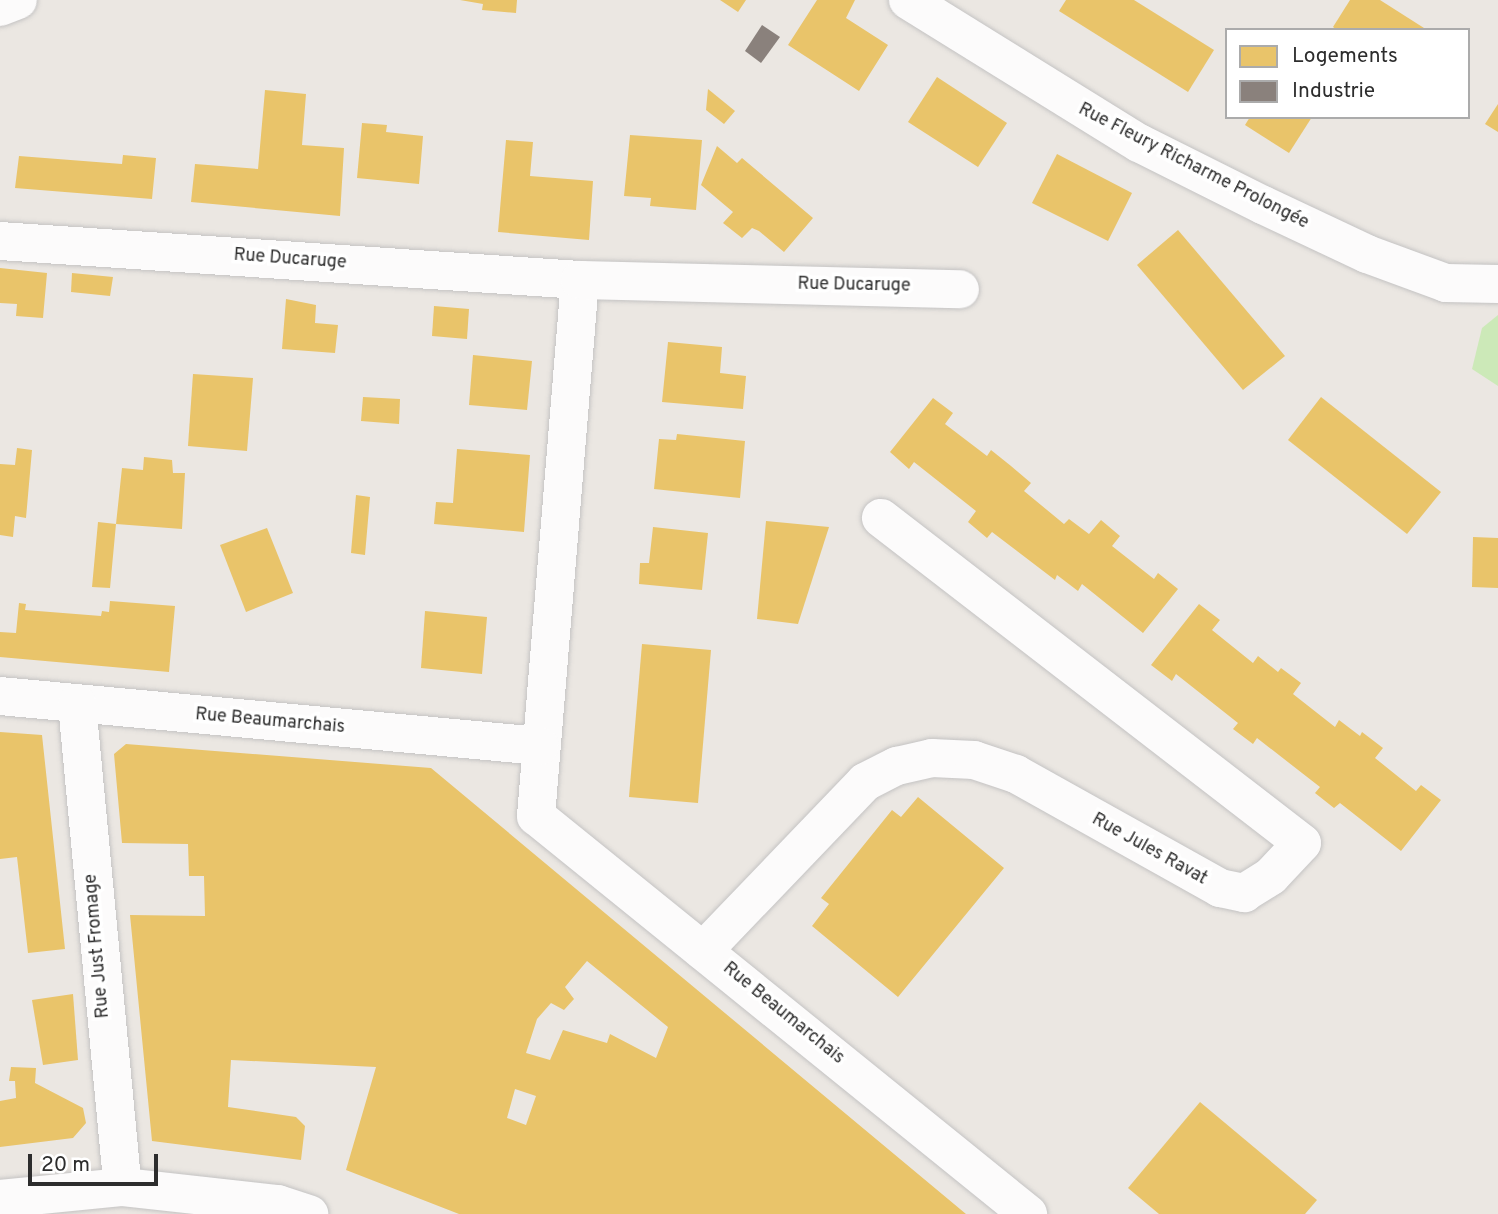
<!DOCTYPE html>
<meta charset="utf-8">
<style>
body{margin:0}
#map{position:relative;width:1498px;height:1214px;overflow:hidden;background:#ebe7e2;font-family:Overpass,sans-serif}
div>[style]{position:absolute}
.green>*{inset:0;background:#cce9b8}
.homes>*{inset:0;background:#e9c46a}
.industry>*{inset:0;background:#8a817c}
.roads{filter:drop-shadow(0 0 2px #c4c3c3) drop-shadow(0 0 2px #c4c3c3)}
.minor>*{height:38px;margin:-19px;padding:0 19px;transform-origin:19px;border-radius:19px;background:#fcfbfb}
.tertiary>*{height:38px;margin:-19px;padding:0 19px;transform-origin:19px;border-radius:19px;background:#fcfbfb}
span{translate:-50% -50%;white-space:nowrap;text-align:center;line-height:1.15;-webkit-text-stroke:7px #fff;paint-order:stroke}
.street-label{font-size:18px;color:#2d2d2d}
.legend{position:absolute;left:1225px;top:28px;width:245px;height:91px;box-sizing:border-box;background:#fff;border:2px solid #ababab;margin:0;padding:9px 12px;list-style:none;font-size:21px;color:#2d2d2d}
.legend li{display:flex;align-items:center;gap:14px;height:35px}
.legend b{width:35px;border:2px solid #ababab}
.scale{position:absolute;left:28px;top:1154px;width:130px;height:32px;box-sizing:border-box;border:4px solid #2d2d2d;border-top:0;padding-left:9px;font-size:21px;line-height:24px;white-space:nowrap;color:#2d2d2d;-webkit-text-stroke:5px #fff;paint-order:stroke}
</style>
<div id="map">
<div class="green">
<i style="clip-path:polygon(1498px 315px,1498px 386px,1472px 369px,1482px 328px)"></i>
</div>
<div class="homes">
<i style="clip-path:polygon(460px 0,517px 0,516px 13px,482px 10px,483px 4px)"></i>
<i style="clip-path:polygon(720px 0,746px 0,738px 12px)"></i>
<i style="clip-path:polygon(817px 0,855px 0,846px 18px,888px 45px,859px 91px,788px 45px)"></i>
<i style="clip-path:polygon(1066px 0,1134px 0,1214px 50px,1188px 92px,1059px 11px)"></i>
<i style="clip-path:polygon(1350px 0,1380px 0,1424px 28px,1337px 30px,1333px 27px)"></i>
<i style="clip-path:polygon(937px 77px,1007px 123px,978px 167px,908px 122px)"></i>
<i style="clip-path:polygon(708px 89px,735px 111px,724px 124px,706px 110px)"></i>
<i style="clip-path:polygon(265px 90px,306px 94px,302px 145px,344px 148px,340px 216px,191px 202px,195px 164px,258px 169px)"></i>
<i style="clip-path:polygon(1498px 104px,1498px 132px,1485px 124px)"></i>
<i style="clip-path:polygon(1250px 117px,1312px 117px,1289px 153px,1245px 125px)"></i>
<i style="clip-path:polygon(362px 123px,387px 125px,386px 132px,423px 136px,419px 184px,357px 178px)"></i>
<i style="clip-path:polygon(630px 135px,702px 140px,696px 210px,650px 206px,651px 198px,624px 196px)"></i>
<i style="clip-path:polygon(506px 140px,533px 142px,530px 176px,593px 181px,589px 240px,498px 232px)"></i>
<i style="clip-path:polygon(717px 146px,737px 163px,742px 158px,813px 218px,784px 252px,759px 231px,752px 228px,742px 238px,723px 223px,733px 212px,701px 185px)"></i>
<i style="clip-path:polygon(1057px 154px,1132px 193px,1108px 241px,1032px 203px)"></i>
<i style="clip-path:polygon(123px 155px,156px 158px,152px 199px,15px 188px,19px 156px,122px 164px)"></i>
<i style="clip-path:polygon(1178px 230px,1285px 356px,1243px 390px,1137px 265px)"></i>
<i style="clip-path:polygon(0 268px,47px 273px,43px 318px,16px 316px,17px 304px,0 303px)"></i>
<i style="clip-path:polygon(72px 273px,113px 277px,110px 296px,71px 292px)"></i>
<i style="clip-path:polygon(286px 299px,316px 305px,315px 323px,338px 325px,335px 353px,282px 349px)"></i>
<i style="clip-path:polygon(434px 306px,469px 309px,467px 339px,432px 336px)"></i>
<i style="clip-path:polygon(668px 342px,722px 347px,720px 373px,746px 376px,743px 409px,662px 402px)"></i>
<i style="clip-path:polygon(473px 355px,532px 361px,527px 410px,469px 405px)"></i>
<i style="clip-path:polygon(193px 374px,253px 378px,247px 451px,188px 446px)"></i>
<i style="clip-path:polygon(363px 397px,400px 399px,399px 424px,361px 421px)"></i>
<i style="clip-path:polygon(1321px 397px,1441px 492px,1407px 534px,1288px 440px)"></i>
<i style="clip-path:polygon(933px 398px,953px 413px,945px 424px,987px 456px,991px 450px,1011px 466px,1031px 483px,1024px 491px,1064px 524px,1069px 519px,1089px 534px,1101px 520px,1120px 536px,1112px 546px,1154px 579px,1158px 573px,1178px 589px,1143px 633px,1082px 584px,1078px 591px,1057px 575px,1055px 580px,992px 532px,987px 538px,968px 522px,976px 511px,914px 462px,909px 469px,890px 452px)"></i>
<i style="clip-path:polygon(677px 434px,745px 441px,740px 498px,654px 489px,659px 439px,676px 440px)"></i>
<i style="clip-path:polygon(17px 448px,32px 450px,26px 518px,15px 516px,13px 537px,0 535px,0 464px,15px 465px)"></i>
<i style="clip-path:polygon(457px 449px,530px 455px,524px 532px,434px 524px,436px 502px,453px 503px)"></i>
<i style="clip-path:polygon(144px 457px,172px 460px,173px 473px,185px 473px,182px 529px,116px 524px,110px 588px,92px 587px,98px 522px,116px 524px,122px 468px,143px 470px)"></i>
<i style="clip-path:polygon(356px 495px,370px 497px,365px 555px,351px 553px)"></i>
<i style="clip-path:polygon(766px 521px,829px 527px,798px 624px,757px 619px)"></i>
<i style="clip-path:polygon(653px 527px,708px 533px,702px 590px,639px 584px,640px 563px,649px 563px)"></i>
<i style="clip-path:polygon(267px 528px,293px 593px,246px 612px,220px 545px)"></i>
<i style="clip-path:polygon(1473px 537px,1498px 538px,1498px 588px,1472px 587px)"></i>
<i style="clip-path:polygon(110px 601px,175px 606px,169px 672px,0 657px,0 632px,16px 633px,19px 603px,26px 604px,25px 610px,101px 616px,102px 611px,109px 612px)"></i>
<i style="clip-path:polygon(1199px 604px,1220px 620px,1212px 630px,1253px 663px,1258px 656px,1278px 672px,1281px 668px,1301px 683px,1293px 694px,1335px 727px,1339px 720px,1360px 736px,1362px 732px,1383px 748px,1375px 758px,1416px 791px,1421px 785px,1441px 800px,1401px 851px,1340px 803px,1334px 808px,1315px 793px,1320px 787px,1257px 738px,1253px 744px,1233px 729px,1238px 723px,1176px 674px,1172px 681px,1151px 665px)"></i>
<i style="clip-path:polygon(425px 611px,487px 617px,482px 674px,421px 668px)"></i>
<i style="clip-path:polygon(642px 644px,711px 650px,698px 803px,629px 797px)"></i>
<i style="clip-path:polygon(0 732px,42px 735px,65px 949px,28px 953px,17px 857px,0 859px)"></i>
<i style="clip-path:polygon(evenodd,126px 744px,431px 768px,966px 1214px,459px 1214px,346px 1170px,376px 1067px,231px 1060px,228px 1107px,296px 1117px,305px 1126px,301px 1160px,152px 1141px,130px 915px,205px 916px,204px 876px,189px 876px,188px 844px,122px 843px,114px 754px,126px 744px,587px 961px,668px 1027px,656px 1058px,610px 1034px,607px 1043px,563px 1030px,550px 1060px,526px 1053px,537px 1019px,551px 1003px,564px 1010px,574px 999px,565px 987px,587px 961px,126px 744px,515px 1089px,536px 1096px,526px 1125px,507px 1118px,515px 1089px)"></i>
<i style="clip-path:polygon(918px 797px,1004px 868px,898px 997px,812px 926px,829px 904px,821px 898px,892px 810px,901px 817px)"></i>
<i style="clip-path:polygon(73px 994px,78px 1060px,43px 1065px,32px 1000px)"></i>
<i style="clip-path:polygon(11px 1067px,36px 1068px,35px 1083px,83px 1108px,86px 1123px,73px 1138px,0 1147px,0 1101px,16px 1098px,15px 1081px,9px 1081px)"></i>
<i style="clip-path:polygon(1200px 1102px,1317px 1200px,1305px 1214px,1159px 1214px,1128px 1188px)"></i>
</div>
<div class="industry">
<i style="clip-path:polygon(762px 25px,780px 37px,761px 63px,745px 51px)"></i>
</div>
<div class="roads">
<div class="minor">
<i style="left:908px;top:0;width:272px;rotate:31.8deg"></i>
<i style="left:1139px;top:143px;width:139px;rotate:26.6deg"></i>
<i style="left:1263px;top:205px;width:115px;rotate:25.2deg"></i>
<i style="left:1367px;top:254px;width:84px;rotate:20.2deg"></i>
<i style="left:1446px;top:283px;width:52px;rotate:1.1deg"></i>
<i style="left:0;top:7px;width:19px;rotate:-21deg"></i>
<i style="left:0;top:241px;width:581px;rotate:3.85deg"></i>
<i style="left:580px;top:280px;width:538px;rotate:94.69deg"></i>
<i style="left:536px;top:816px;width:633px;rotate:38.97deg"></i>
<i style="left:580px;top:280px;width:380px;rotate:1.4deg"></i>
<i style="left:0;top:696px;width:542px;rotate:5.29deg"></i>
<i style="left:77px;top:704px;width:485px;rotate:84.6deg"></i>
<i style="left:703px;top:951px;width:234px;rotate:-46.2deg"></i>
<i style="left:865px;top:782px;width:36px;rotate:-27deg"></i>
<i style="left:897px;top:766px;width:36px;rotate:-13deg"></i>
<i style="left:932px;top:758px;width:42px;rotate:2.7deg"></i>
<i style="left:974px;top:760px;width:44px;rotate:18.4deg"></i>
<i style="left:1016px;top:774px;width:234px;rotate:29.2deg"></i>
<i style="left:1220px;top:888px;width:25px;rotate:12deg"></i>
<i style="left:1244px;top:893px;width:32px;rotate:-32deg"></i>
<i style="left:1271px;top:876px;width:45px;rotate:-46.8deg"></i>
<i style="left:1302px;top:843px;width:532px;rotate:-142.33deg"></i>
</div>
<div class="tertiary">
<i style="left:0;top:1199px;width:124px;rotate:-5.6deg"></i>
<i style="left:123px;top:1187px;width:156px;rotate:6.3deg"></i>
<i style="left:278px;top:1204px;width:33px;rotate:18deg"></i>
</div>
</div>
<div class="street-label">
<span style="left:1193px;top:167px;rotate:27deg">Rue Fleury Richarme Prolongée</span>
<span style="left:290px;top:260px;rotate:4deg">Rue Ducaruge</span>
<span style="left:854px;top:286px;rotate:1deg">Rue Ducaruge</span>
<span style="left:270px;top:722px;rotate:5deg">Rue Beaumarchais</span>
<span style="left:1149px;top:850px;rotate:29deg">Rue Jules Ravat</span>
<span style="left:98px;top:946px;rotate:-95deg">Rue Just Fromage</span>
<span style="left:783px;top:1014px;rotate:39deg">Rue Beaumarchais</span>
</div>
<ul class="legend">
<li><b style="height:19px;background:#e9c46a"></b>Logements</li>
<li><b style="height:19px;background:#8a817c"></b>Industrie</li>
</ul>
<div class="scale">20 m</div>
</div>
